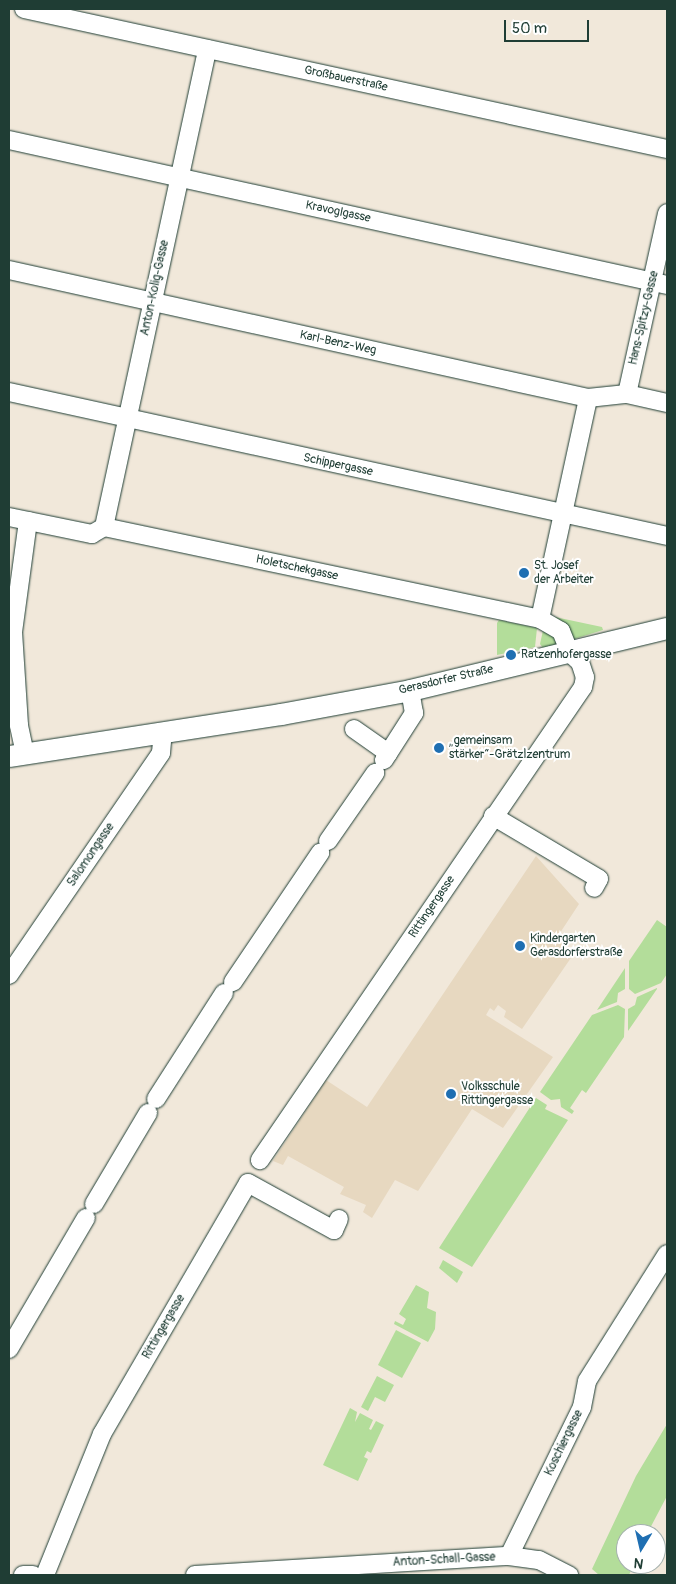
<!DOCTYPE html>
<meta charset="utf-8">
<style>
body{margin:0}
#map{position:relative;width:676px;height:1584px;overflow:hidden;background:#f1e8da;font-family:Pangolin,sans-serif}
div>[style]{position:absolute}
.built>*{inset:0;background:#e7d8c0}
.green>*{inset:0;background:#b3dd9a}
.roads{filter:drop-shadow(0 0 1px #1f3d34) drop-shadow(0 0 1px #1f3d34)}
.minor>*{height:18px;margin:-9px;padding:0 9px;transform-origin:9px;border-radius:9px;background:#fff}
.major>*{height:21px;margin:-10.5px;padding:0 10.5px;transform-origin:10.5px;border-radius:10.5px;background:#fff}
.dots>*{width:14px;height:14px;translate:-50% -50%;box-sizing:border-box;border:2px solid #fff;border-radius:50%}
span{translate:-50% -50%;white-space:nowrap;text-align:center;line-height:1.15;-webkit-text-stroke:4px #fff;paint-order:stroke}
.street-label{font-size:12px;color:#1f3d34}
.poi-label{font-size:12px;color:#1f3d34}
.left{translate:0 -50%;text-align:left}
.frame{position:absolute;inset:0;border:10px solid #1f3d34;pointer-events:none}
.north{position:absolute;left:616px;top:1524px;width:50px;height:50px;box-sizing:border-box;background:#fff;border:1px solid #a5b1ae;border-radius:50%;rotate:189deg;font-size:14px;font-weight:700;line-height:20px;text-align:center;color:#1f3d34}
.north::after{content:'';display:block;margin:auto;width:18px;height:22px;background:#1f6fb2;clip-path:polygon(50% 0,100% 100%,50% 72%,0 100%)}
.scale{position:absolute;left:504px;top:20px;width:85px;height:22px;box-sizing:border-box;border:2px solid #1f3d34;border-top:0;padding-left:6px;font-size:15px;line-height:18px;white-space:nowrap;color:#1f3d34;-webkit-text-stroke:4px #fff;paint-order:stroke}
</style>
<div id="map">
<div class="built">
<i style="clip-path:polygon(536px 856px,579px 904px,556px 939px,575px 952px,522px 1029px,504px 1017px,506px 1011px,498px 1005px,494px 1011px,490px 1008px,486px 1015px,553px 1057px,503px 1128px,472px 1109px,418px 1191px,395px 1180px,372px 1218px,363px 1212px,366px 1205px,340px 1194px,344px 1187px,288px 1156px,283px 1165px,273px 1161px,326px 1080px,367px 1107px)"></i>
</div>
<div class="green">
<i style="clip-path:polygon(555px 617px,602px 627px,603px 630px,571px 640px)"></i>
<i style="clip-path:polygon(499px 620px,537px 628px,535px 647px,497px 655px,497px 623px)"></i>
<i style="clip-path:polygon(544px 626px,549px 628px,557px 643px,549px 648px,543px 648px,540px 644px)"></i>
<i style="clip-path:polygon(657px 920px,667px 927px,667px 974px,661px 983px,635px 994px,629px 989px,629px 961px)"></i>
<i style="clip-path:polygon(625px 968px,625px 989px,618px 993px,617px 1002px,597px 1010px)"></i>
<i style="clip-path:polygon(657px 988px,657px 989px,628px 1031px,628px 1009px,635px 1005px,637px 997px)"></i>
<i style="clip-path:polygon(618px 1005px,625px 1009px,624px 1037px,586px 1093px,582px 1090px,570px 1108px,574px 1111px,572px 1114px,561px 1107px,560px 1099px,551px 1100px,540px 1092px,592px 1015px)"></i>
<i style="clip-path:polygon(536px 1098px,547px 1105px,545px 1109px,568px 1120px,472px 1267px,439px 1248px)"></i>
<i style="clip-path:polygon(443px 1260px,463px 1272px,457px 1283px,439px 1268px)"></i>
<i style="clip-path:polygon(416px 1285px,429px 1292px,427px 1308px,436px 1312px,435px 1329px,428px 1342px,394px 1324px,395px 1321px,403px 1325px,406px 1319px,399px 1314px)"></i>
<i style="clip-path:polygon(396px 1330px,421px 1343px,402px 1378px,378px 1365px)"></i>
<i style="clip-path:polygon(377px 1376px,394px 1385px,385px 1402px,375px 1397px,368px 1411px,361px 1407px)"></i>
<i style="clip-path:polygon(350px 1408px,357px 1412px,355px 1422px,360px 1413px,373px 1420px,369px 1429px,371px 1430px,376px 1421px,384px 1425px,371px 1453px,367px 1451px,364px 1457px,368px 1459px,358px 1481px,323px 1465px)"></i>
<i style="clip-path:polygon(667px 1424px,667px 1496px,647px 1534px,626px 1534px,626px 1564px,634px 1564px,629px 1575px,599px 1575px,592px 1569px,636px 1476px)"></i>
</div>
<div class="roads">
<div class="minor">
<i style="left:24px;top:9px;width:658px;rotate:12.28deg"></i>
<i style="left:9px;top:140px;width:674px;rotate:12.43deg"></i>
<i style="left:9px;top:270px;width:593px;rotate:12.47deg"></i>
<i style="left:588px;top:398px;width:39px;rotate:-6deg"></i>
<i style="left:627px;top:394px;width:41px;rotate:12.7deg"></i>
<i style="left:9px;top:392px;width:674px;rotate:12.34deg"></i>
<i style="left:627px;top:394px;width:185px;rotate:-77.5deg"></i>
<i style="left:9px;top:517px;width:85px;rotate:11.6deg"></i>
<i style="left:92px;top:534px;width:14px;rotate:-30deg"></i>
<i style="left:104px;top:527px;width:446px;rotate:11.9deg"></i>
<i style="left:540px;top:619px;width:24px;rotate:30deg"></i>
<i style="left:561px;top:631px;width:24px;rotate:68deg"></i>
<i style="left:570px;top:653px;width:13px;rotate:42deg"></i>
<i style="left:580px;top:662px;width:16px;rotate:72deg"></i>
<i style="left:585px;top:677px;width:10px;rotate:101deg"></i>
<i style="left:583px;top:687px;width:573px;rotate:124.33deg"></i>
<i style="left:104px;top:527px;width:489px;rotate:-77.8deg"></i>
<i style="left:540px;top:619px;width:226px;rotate:-77.7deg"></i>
<i style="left:354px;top:729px;width:42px;rotate:35.2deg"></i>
<i style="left:25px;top:754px;width:30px;rotate:-102deg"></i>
<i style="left:19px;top:725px;width:93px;rotate:-93.7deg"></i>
<i style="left:13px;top:632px;width:112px;rotate:-82.3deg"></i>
<i style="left:384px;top:760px;width:56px;rotate:-57.4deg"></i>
<i style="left:414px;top:713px;width:23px;rotate:-100deg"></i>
<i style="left:493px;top:816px;width:123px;rotate:30.7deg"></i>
<i style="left:599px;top:879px;width:10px;rotate:119deg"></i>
<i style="left:328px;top:841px;width:83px;rotate:-55.3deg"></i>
<i style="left:9px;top:975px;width:269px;rotate:-55.6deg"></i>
<i style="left:161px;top:753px;width:21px;rotate:-85deg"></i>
<i style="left:233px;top:982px;width:156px;rotate:-56deg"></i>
<i style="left:156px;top:1099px;width:126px;rotate:-57.3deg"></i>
<i style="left:94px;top:1204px;width:106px;rotate:-59.3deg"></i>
<i style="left:9px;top:1349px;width:152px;rotate:-59.6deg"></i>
<i style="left:509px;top:1556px;width:166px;rotate:-63.9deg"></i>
<i style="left:582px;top:1407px;width:26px;rotate:-79deg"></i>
<i style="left:587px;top:1381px;width:150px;rotate:-57.8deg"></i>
<i style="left:23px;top:1575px;width:10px"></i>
<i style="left:45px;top:1575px;width:152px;rotate:-68deg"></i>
<i style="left:102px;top:1434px;width:290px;rotate:-59.8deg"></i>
<i style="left:248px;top:1183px;width:98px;rotate:28.7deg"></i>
<i style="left:334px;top:1230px;width:12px;rotate:-66deg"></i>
<i style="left:195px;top:1575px;width:315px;rotate:-3.5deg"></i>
<i style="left:509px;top:1556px;width:30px;rotate:8deg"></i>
<i style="left:539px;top:1560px;width:34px;rotate:27deg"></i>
</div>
<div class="major">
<i style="left:9px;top:756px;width:275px;rotate:-8.8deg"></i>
<i style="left:281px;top:714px;width:131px;rotate:-10.5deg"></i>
<i style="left:410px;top:690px;width:264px;rotate:-13.6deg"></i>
</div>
</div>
<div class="dots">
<i style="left:524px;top:573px;background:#1f6fb2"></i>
<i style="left:511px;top:655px;background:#1f6fb2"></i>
<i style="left:439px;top:748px;background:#1f6fb2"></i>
<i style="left:520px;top:946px;background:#1f6fb2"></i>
<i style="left:451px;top:1094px;background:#1f6fb2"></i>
</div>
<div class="street-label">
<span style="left:346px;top:79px;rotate:12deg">Großbauerstraße</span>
<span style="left:338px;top:212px;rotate:12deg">Kravoglgasse</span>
<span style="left:155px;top:288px;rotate:-78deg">Anton-Kolig-Gasse</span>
<span style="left:644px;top:318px;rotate:-77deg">Hans-Spitzy-Gasse</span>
<span style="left:338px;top:343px;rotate:12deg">Karl-Benz-Weg</span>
<span style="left:338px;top:465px;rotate:12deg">Schippergasse</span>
<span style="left:297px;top:568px;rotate:12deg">Holetschekgasse</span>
<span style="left:446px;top:680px;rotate:-13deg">Gerasdorfer Straße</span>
<span style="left:91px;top:855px;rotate:-56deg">Salomongasse</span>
<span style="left:432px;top:907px;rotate:-56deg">Rittingergasse</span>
<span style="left:164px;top:1327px;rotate:-60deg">Rittingergasse</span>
<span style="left:564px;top:1443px;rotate:-64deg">Koschiergasse</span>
<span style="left:444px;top:1560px;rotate:-3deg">Anton-Schall-Gasse</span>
</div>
<div class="poi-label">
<span class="left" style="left:534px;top:573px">St. Josef<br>der Arbeiter</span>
<span class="left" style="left:521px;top:655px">Ratzenhofergasse</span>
<span class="left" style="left:449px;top:748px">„gemeinsam<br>stärker“-Grätzlzentrum</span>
<span class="left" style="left:530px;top:946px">Kindergarten<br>Gerasdorferstraße</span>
<span class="left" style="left:461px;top:1094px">Volksschule<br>Rittingergasse</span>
</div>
<div class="frame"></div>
<div class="north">N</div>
<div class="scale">50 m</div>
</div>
